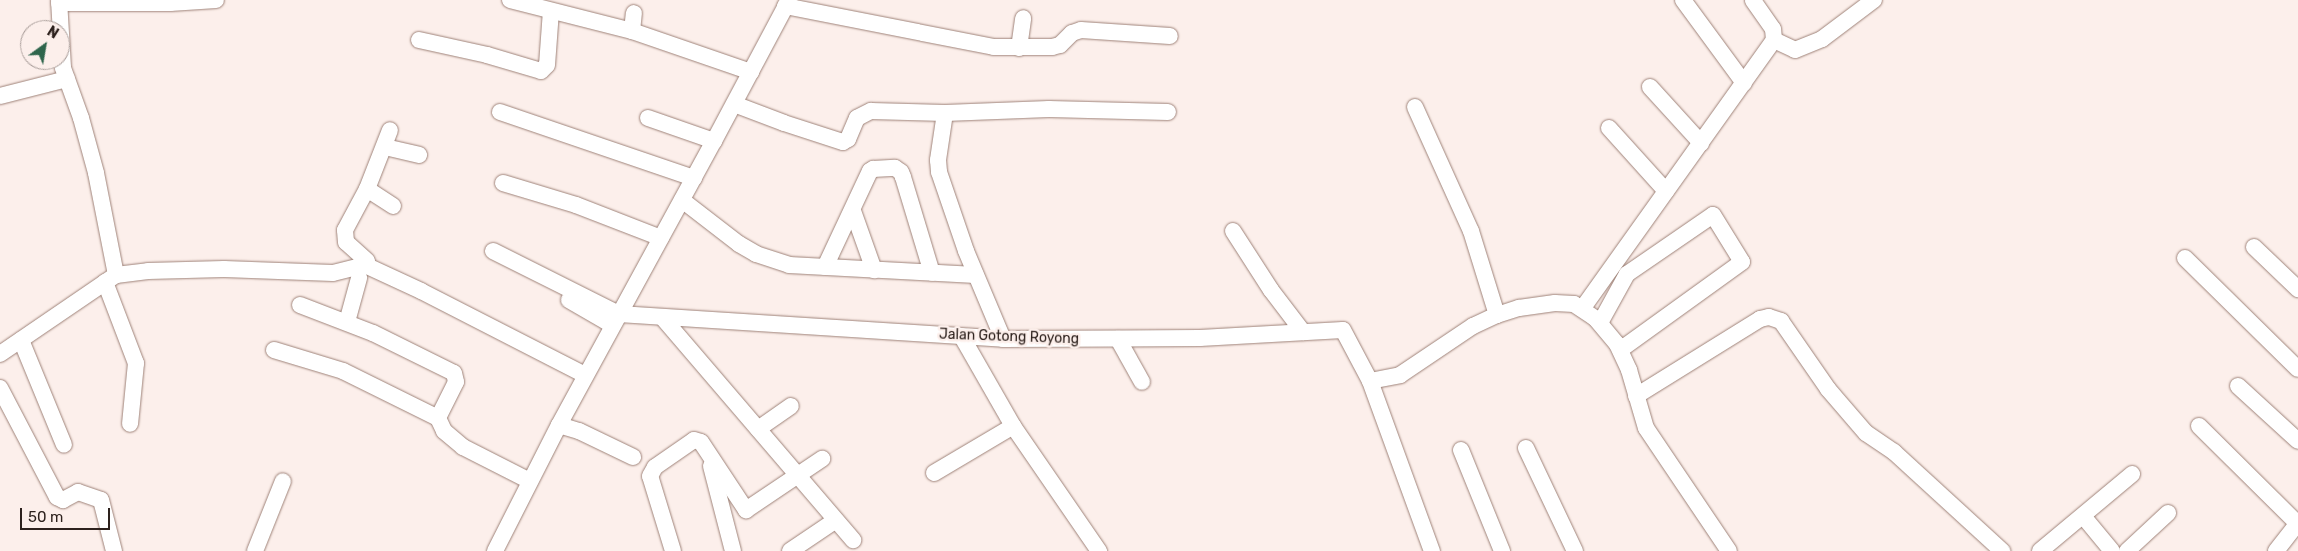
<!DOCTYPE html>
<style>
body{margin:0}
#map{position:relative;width:2298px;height:551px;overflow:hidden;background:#fcefeb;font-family:Rubik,sans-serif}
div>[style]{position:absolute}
.roads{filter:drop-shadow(0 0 1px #9e8278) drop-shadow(0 0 1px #9e8278)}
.minor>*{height:16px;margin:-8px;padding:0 8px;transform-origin:8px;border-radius:8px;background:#fff}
span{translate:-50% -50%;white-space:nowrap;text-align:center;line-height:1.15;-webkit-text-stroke:5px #fcefeb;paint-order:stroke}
.street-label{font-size:14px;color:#2d211d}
.north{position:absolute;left:20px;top:20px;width:50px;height:50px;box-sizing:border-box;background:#fcefeb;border:1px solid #a99d99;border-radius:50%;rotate:32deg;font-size:14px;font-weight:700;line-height:20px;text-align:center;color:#2d211d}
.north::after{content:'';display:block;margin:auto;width:18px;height:22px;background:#2e654c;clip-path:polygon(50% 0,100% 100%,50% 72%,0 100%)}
.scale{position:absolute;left:20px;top:508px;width:90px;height:22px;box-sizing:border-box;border:2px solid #2d211d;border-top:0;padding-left:6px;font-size:15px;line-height:18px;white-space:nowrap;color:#2d211d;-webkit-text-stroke:4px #fcefeb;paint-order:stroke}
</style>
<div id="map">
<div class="roads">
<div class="minor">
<i style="left:59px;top:0;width:68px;rotate:86.6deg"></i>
<i style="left:63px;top:68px;width:53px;rotate:70.2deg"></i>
<i style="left:81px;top:118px;width:57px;rotate:74.7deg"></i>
<i style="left:96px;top:173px;width:104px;rotate:78.9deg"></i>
<i style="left:510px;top:0;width:126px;rotate:14.3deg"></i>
<i style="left:632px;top:31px;width:126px;rotate:19deg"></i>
<i style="left:1683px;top:0;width:103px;rotate:53.7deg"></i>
<i style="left:59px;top:3px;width:111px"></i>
<i style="left:170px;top:3px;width:46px;rotate:-3.7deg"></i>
<i style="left:785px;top:6px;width:213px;rotate:11.1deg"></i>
<i style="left:994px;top:47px;width:58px"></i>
<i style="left:1052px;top:47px;width:8px;rotate:-14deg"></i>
<i style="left:1060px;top:45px;width:17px;rotate:-45deg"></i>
<i style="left:1072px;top:33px;width:9px;rotate:-18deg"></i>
<i style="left:1081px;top:30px;width:89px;rotate:3.9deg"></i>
<i style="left:632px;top:31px;width:18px;rotate:-84deg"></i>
<i style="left:419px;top:40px;width:70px;rotate:12.4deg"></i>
<i style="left:487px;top:55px;width:56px;rotate:16.5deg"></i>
<i style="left:541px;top:71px;width:8px;rotate:-45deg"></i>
<i style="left:547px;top:65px;width:54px;rotate:-85.8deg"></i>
<i style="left:1774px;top:40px;width:23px;rotate:25deg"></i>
<i style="left:1795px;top:50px;width:29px;rotate:-22deg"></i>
<i style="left:1822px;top:39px;width:65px;rotate:-36.9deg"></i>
<i style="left:1019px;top:48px;width:30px;rotate:-82deg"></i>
<i style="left:1650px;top:87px;width:76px;rotate:47.7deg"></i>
<i style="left:0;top:96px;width:69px;rotate:-14.2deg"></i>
<i style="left:734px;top:104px;width:53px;rotate:20.8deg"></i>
<i style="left:784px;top:123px;width:62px;rotate:17.9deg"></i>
<i style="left:843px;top:142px;width:6px;rotate:-31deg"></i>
<i style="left:848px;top:139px;width:23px;rotate:-67deg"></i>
<i style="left:857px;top:118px;width:16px;rotate:-27deg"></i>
<i style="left:871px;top:111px;width:74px;rotate:1.5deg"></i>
<i style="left:945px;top:113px;width:104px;rotate:-2.2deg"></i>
<i style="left:1049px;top:109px;width:119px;rotate:1.4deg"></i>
<i style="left:1415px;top:107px;width:136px;rotate:65.7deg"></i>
<i style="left:1471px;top:231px;width:88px;rotate:72.8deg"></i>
<i style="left:500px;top:112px;width:205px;rotate:18.8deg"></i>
<i style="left:945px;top:113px;width:48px;rotate:98.5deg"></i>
<i style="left:938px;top:160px;width:12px;rotate:85deg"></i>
<i style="left:939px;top:172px;width:83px;rotate:71.1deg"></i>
<i style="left:966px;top:251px;width:95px;rotate:67.2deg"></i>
<i style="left:648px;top:118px;width:70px;rotate:19.2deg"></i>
<i style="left:1609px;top:128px;width:85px;rotate:47.9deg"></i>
<i style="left:385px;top:147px;width:35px;rotate:13deg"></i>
<i style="left:503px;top:183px;width:76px;rotate:16.8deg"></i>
<i style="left:576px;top:205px;width:91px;rotate:21.2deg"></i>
<i style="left:367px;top:189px;width:31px;rotate:33deg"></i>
<i style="left:682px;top:200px;width:72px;rotate:37.7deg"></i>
<i style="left:739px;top:244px;width:20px;rotate:30deg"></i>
<i style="left:756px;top:254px;width:35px;rotate:18deg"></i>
<i style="left:789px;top:265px;width:187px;rotate:3.1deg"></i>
<i style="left:853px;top:211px;width:63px;rotate:70.4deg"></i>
<i style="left:1233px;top:231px;width:70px;rotate:57.2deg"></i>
<i style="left:1271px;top:290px;width:53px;rotate:52.7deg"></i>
<i style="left:2254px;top:247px;width:61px;rotate:43.7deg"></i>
<i style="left:493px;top:251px;width:141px;rotate:26.6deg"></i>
<i style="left:619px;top:314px;width:385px;rotate:3.7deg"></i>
<i style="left:1003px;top:339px;width:197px;rotate:-0.3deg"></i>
<i style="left:1200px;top:338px;width:143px;rotate:-3.2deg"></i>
<i style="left:1343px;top:330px;width:58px;rotate:62.1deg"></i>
<i style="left:1370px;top:381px;width:181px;rotate:70deg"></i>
<i style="left:2185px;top:258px;width:158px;rotate:44.5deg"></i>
<i style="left:365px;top:265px;width:4px;rotate:-63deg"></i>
<i style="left:367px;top:261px;width:28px;rotate:-138deg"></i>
<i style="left:346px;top:242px;width:12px;rotate:-95deg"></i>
<i style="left:345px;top:230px;width:47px;rotate:-61.8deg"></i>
<i style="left:367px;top:189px;width:63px;rotate:-68.7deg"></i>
<i style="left:825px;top:267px;width:106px;rotate:-64.9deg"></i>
<i style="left:870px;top:171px;width:4px;rotate:-34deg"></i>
<i style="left:873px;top:169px;width:22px;rotate:-3deg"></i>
<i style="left:895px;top:168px;width:7px;rotate:34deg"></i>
<i style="left:901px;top:172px;width:5px;rotate:68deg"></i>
<i style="left:903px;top:177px;width:100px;rotate:73.2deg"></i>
<i style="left:105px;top:282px;width:87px;rotate:69.1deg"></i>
<i style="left:136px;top:363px;width:61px;rotate:95.6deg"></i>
<i style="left:569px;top:300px;width:50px;rotate:30.2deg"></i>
<i style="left:300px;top:305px;width:78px;rotate:21deg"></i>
<i style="left:373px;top:333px;width:90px;rotate:26.3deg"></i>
<i style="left:454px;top:373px;width:9px;rotate:77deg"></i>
<i style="left:456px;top:382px;width:40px;rotate:116.6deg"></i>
<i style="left:1582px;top:309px;width:330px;rotate:-54.5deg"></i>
<i style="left:1774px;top:40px;width:11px;rotate:-95deg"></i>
<i style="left:1773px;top:29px;width:35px;rotate:-125deg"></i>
<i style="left:662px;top:317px;width:294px;rotate:49.4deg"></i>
<i style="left:347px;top:322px;width:46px;rotate:-74.7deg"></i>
<i style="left:1600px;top:323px;width:56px;rotate:-61.1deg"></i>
<i style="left:1627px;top:274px;width:104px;rotate:-34.5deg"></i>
<i style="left:1713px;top:215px;width:55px;rotate:58.3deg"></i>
<i style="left:1742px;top:262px;width:150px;rotate:144.2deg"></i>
<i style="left:962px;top:337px;width:103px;rotate:60.2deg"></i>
<i style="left:1013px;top:426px;width:152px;rotate:55.5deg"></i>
<i style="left:1118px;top:339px;width:49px;rotate:60.8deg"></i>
<i style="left:21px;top:340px;width:113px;rotate:67.7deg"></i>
<i style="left:274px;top:350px;width:72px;rotate:16.9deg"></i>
<i style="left:343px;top:371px;width:106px;rotate:26.3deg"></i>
<i style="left:438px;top:418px;width:14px;rotate:65deg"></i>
<i style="left:444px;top:431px;width:25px;rotate:40deg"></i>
<i style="left:463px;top:447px;width:75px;rotate:26.9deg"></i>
<i style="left:0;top:354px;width:140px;rotate:-34.3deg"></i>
<i style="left:116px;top:275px;width:32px;rotate:-7deg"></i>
<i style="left:148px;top:271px;width:76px;rotate:-1.5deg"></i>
<i style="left:224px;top:269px;width:109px;rotate:2.1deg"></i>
<i style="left:333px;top:273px;width:33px;rotate:-14deg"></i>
<i style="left:365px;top:265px;width:62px;rotate:24.9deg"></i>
<i style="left:421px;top:291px;width:184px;rotate:27.1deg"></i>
<i style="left:1370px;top:381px;width:31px;rotate:-11deg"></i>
<i style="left:1400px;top:375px;width:88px;rotate:-33.9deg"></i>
<i style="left:1473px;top:326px;width:26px;rotate:-25deg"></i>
<i style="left:1497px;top:315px;width:23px;rotate:-18deg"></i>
<i style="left:1519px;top:308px;width:36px;rotate:-8deg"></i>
<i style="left:1555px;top:303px;width:19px;rotate:3deg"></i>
<i style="left:1574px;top:304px;width:27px;rotate:34deg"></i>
<i style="left:1596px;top:319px;width:33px;rotate:50deg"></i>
<i style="left:1617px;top:344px;width:29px;rotate:65deg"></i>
<i style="left:1629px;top:370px;width:60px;rotate:73.7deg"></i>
<i style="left:1646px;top:428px;width:148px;rotate:56deg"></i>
<i style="left:2238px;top:386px;width:81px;rotate:42.5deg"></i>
<i style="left:0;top:388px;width:123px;rotate:62.4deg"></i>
<i style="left:57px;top:497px;width:7px;rotate:27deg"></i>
<i style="left:63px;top:500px;width:17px;rotate:-28deg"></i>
<i style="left:78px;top:492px;width:24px;rotate:19deg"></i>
<i style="left:101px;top:500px;width:53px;rotate:75.7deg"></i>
<i style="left:1636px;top:396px;width:146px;rotate:-31.8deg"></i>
<i style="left:1760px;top:319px;width:9px;rotate:-13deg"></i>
<i style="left:1769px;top:317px;width:13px;rotate:18deg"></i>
<i style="left:1781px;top:321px;width:83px;rotate:55.3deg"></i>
<i style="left:1828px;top:389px;width:58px;rotate:49.2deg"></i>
<i style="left:1866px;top:433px;width:34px;rotate:34deg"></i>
<i style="left:1894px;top:452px;width:147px;rotate:42.5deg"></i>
<i style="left:559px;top:425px;width:21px;rotate:17deg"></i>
<i style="left:579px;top:431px;width:60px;rotate:25.7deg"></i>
<i style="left:2199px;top:426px;width:138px;rotate:44.7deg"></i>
<i style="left:758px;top:429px;width:40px;rotate:-34.9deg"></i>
<i style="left:1526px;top:448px;width:114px;rotate:64.6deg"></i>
<i style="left:1461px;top:450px;width:109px;rotate:67.9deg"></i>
<i style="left:711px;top:466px;width:88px;rotate:75.5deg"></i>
<i style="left:934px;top:473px;width:92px;rotate:-30.7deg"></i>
<i style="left:2083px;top:516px;width:45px;rotate:50.4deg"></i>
<i style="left:255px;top:551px;width:75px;rotate:-68.2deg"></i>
<i style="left:495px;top:551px;width:141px;rotate:-63.1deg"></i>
<i style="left:559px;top:425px;width:324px;rotate:-61.4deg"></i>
<i style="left:714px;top:141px;width:160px;rotate:-62deg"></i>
<i style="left:673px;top:551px;width:78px;rotate:-107deg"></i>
<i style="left:650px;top:476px;width:10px;rotate:-61deg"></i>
<i style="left:655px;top:467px;width:47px;rotate:-34.7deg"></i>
<i style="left:694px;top:440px;width:7px;rotate:16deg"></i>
<i style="left:701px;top:442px;width:82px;rotate:56.5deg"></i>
<i style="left:746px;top:510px;width:92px;rotate:-33.9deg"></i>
<i style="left:790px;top:551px;width:55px;rotate:-34deg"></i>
<i style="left:2040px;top:551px;width:120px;rotate:-39.9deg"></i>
<i style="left:2127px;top:551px;width:56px;rotate:-42.8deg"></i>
<i style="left:2276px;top:551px;width:36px;rotate:-52deg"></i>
</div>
</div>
<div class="street-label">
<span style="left:1009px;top:337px;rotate:2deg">Jalan Gotong Royong</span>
</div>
<div class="north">N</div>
<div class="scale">50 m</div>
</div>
